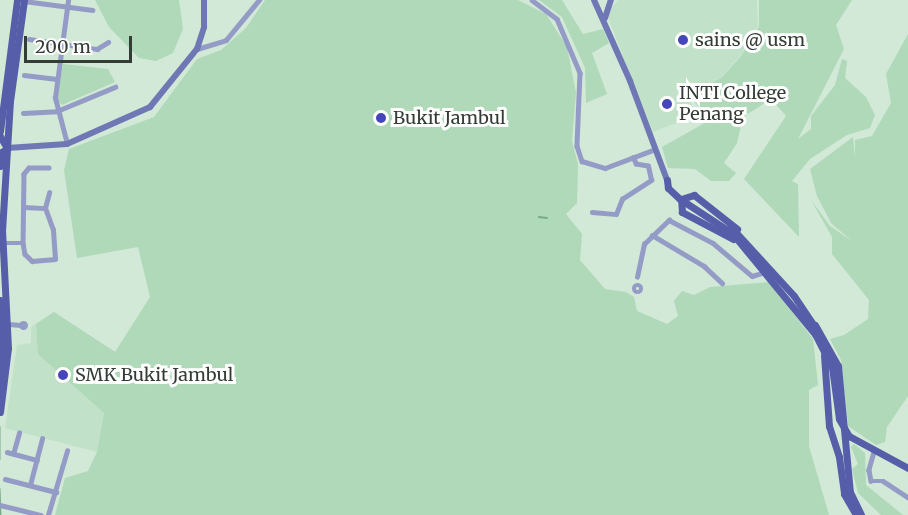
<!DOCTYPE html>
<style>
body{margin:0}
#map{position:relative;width:908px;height:515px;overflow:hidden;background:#d1e9d6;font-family:Merriweather,serif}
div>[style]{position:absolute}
.built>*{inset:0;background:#c2e1c9}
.green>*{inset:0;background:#afd9b9}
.stream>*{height:1.5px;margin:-0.75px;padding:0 0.75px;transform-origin:0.75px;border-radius:0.75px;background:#77ab85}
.street>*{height:4.5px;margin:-2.25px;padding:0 2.25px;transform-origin:2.25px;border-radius:2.25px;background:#949bc6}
.street>.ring{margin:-2.25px;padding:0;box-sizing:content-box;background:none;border:4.5px solid #949bc6;border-radius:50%}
.secondary>*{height:6px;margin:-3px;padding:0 3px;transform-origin:3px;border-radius:3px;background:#6f78b5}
.primary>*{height:7px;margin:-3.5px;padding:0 3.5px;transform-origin:3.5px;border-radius:3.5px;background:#565ea9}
.dots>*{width:16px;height:16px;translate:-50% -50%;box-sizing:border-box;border:3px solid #fff;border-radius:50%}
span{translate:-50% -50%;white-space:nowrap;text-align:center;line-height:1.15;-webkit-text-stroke:6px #fff;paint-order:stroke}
.poi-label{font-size:18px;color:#333d35}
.left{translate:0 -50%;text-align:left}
.scale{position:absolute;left:24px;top:36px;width:108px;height:27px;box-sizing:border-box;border:3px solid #333d35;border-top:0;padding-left:8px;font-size:18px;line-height:21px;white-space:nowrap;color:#333d35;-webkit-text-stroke:4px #fff;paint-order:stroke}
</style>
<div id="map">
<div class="built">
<i style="clip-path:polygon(619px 0,757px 0,758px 26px,741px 55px,721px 77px,689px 97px,695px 116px,653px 132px,609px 20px,609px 9px)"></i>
<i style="clip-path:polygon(54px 312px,115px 352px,97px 452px,5px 428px,17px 345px,31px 343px,31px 327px)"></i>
</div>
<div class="green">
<i style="clip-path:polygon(95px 0,179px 0,183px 29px,173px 53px,156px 61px,139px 58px,109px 27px)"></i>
<i style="clip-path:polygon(265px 0,518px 0,546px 14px,567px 47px,576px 93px,572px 141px,578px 164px,577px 203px,566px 214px,582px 234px,580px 260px,605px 289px,626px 292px,634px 297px,637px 311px,667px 324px,678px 316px,674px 301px,682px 291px,694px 295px,710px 287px,769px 282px,813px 339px,818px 385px,809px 390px,809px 446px,829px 515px,55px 515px,65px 478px,88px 471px,97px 452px,104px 413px,38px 354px,36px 324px,54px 312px,115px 352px,150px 297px,138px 247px,77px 258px,64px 170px,69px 149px,154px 117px,197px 59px,221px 50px,246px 28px)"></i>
<i style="clip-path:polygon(539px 0,562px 0,583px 34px,603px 29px,609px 43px,592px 53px,607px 94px,586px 103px,585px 68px,562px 17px)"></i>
<i style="clip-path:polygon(759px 0,852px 0,836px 25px,844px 49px,798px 139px,811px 129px,811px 116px,835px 85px,842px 59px,847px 61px,845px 78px,866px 97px,875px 115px,870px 128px,847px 135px,810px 159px,792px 181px,798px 184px,799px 237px,744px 179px,786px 116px,771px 99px,743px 117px,737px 143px,724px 163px,736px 173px,729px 181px,711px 181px,695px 169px,668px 168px,662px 147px,703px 124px,706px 117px,690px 96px,722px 77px,741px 56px,759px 26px)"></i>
<i style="clip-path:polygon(908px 34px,908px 396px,887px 427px,885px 442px,876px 445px,848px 426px,841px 360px,830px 339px,844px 335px,868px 319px,869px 300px,832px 254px,832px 237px,811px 200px,830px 226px,852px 241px,831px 223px,817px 196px,810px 169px,853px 137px,855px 158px,855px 140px,872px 136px,891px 103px,886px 74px)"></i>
<i style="clip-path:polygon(63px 64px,108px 69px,115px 82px,62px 105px,57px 100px)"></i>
<i style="clip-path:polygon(854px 444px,865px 453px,866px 485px,903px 515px,881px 515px,858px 493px,852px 469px,858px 464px,851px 447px)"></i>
</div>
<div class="stream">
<i style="left:539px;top:217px;width:8px;rotate:7deg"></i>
<i style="left:0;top:427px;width:32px;rotate:90deg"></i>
<i style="left:0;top:489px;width:26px;rotate:88deg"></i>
</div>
<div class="street">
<i style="left:532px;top:0;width:31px;rotate:37deg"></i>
<i style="left:557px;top:19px;width:59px;rotate:66.9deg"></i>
<i style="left:580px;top:73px;width:73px;rotate:92.4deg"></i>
<i style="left:577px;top:146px;width:16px;rotate:72deg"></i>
<i style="left:582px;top:161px;width:24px;rotate:17deg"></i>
<i style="left:605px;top:168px;width:51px;rotate:-20.6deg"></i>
<i style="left:24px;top:1px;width:69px;rotate:7.5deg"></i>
<i style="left:29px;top:39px;width:69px;rotate:8.4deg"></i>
<i style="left:97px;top:49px;width:13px;rotate:-32deg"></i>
<i style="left:197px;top:49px;width:30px;rotate:-17deg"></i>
<i style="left:226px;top:40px;width:52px;rotate:-50.5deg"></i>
<i style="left:24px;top:75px;width:33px;rotate:7deg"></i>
<i style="left:23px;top:113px;width:34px;rotate:-3deg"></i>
<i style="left:57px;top:111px;width:63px;rotate:-22.5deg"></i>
<i style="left:67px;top:144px;width:48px;rotate:-104.6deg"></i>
<i style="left:55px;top:98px;width:99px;rotate:-82.4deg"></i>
<i style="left:49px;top:168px;width:20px;rotate:180deg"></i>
<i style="left:29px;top:168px;width:8px;rotate:130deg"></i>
<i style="left:24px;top:174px;width:69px;rotate:90.8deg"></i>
<i style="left:23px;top:243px;width:11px;rotate:80deg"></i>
<i style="left:25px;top:254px;width:10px;rotate:45deg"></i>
<i style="left:32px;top:261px;width:23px;rotate:-5deg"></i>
<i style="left:55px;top:259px;width:29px;rotate:-94deg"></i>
<i style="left:53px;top:230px;width:23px;rotate:-110deg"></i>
<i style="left:45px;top:208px;width:16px;rotate:-75deg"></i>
<i style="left:24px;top:207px;width:21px;rotate:3deg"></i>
<i style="left:592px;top:212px;width:24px;rotate:5deg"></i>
<i style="left:616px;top:214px;width:16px;rotate:-68deg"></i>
<i style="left:622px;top:199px;width:35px;rotate:-33deg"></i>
<i style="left:651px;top:180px;width:14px;rotate:-102deg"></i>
<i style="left:648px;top:166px;width:12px;rotate:-171deg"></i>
<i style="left:636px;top:164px;width:7px;rotate:-117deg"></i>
<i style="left:652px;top:235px;width:61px;rotate:30.8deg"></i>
<i style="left:704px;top:266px;width:25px;rotate:43deg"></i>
<i style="left:2px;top:243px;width:21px"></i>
<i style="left:637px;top:277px;width:34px;rotate:-78deg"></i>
<i style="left:644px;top:244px;width:35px;rotate:-44deg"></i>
<i style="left:669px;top:220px;width:50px;rotate:27.6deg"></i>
<i style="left:713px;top:243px;width:51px;rotate:40.2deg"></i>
<i style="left:752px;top:276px;width:14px;rotate:-17deg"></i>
<i class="ring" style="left:634.5px;top:285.5px;width:2.5px;height:2.5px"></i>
<i class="ring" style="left:21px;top:323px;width:1.5px;height:1.5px"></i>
<i style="left:8px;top:324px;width:13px;rotate:4deg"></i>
<i style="left:7px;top:452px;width:31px;rotate:15deg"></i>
<i style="left:874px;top:452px;width:19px;rotate:106deg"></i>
<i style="left:869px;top:470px;width:11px;rotate:80deg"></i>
<i style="left:871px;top:481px;width:12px"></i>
<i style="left:883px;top:481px;width:30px;rotate:33deg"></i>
<i style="left:13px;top:454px;width:22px;rotate:-74deg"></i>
<i style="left:5px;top:479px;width:53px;rotate:14.3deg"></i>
<i style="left:30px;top:485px;width:48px;rotate:-75.4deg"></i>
<i style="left:0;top:505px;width:42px;rotate:13.7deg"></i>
<i style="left:48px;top:515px;width:67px;rotate:-73.5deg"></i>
</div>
<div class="secondary">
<i style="left:594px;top:0;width:89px;rotate:66deg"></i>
<i style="left:630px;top:81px;width:106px;rotate:69.5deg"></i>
<i style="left:605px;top:18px;width:19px;rotate:-72deg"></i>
<i style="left:7px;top:148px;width:60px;rotate:-3.8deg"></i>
<i style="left:67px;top:144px;width:91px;rotate:-24deg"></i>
<i style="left:150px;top:107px;width:75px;rotate:-51deg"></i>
<i style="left:197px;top:49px;width:23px;rotate:-72deg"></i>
<i style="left:204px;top:27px;width:27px;rotate:-90deg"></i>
</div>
<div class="primary">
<i style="left:0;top:131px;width:132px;rotate:-82.6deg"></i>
<i style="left:0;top:136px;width:14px;rotate:60deg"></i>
<i style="left:0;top:166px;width:14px;rotate:-82deg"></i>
<i style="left:2px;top:152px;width:6px;rotate:-39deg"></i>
<i style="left:667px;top:180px;width:8px;rotate:83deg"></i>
<i style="left:668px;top:188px;width:16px;rotate:43deg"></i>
<i style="left:680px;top:199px;width:62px;rotate:33.2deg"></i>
<i style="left:732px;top:233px;width:131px;rotate:50.6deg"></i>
<i style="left:815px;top:334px;width:37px;rotate:63deg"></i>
<i style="left:832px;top:367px;width:52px;rotate:82.3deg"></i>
<i style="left:839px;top:419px;width:20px;rotate:60deg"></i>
<i style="left:849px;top:436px;width:67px;rotate:28.5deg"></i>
<i style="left:731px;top:227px;width:93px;rotate:47.6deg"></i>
<i style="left:794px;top:296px;width:40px;rotate:56deg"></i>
<i style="left:733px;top:239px;width:58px;rotate:-152.1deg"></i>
<i style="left:682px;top:212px;width:13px;rotate:-94deg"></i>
<i style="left:681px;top:199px;width:14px;rotate:-17deg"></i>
<i style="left:694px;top:195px;width:55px;rotate:38.3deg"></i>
<i style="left:0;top:300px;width:57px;rotate:87deg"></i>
<i style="left:3px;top:357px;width:29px;rotate:96deg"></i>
<i style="left:815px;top:325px;width:47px;rotate:60.7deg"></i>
<i style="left:838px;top:366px;width:127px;rotate:84.6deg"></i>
<i style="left:850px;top:492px;width:25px;rotate:64deg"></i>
<i style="left:824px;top:355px;width:71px;rotate:86deg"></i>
<i style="left:829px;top:426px;width:33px;rotate:72deg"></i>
<i style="left:839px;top:457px;width:37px;rotate:82deg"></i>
<i style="left:844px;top:494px;width:24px;rotate:60deg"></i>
<i style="left:0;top:412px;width:64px;rotate:-82.9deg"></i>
<i style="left:8px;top:348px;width:117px;rotate:-92.9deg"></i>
<i style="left:2px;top:231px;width:130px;rotate:-86.5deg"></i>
<i style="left:10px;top:101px;width:102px;rotate:-82.1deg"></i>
</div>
<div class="dots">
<i style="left:683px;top:40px;background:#4645bb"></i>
<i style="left:667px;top:104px;background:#4645bb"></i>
<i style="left:381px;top:118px;background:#4645bb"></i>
<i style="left:63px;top:375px;background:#4645bb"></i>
</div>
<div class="poi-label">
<span class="left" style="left:695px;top:40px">sains @ usm</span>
<span class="left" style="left:679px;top:104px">INTI College<br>Penang</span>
<span class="left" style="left:393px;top:118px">Bukit Jambul</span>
<span class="left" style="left:75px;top:375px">SMK Bukit Jambul</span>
</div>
<div class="scale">200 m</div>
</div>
